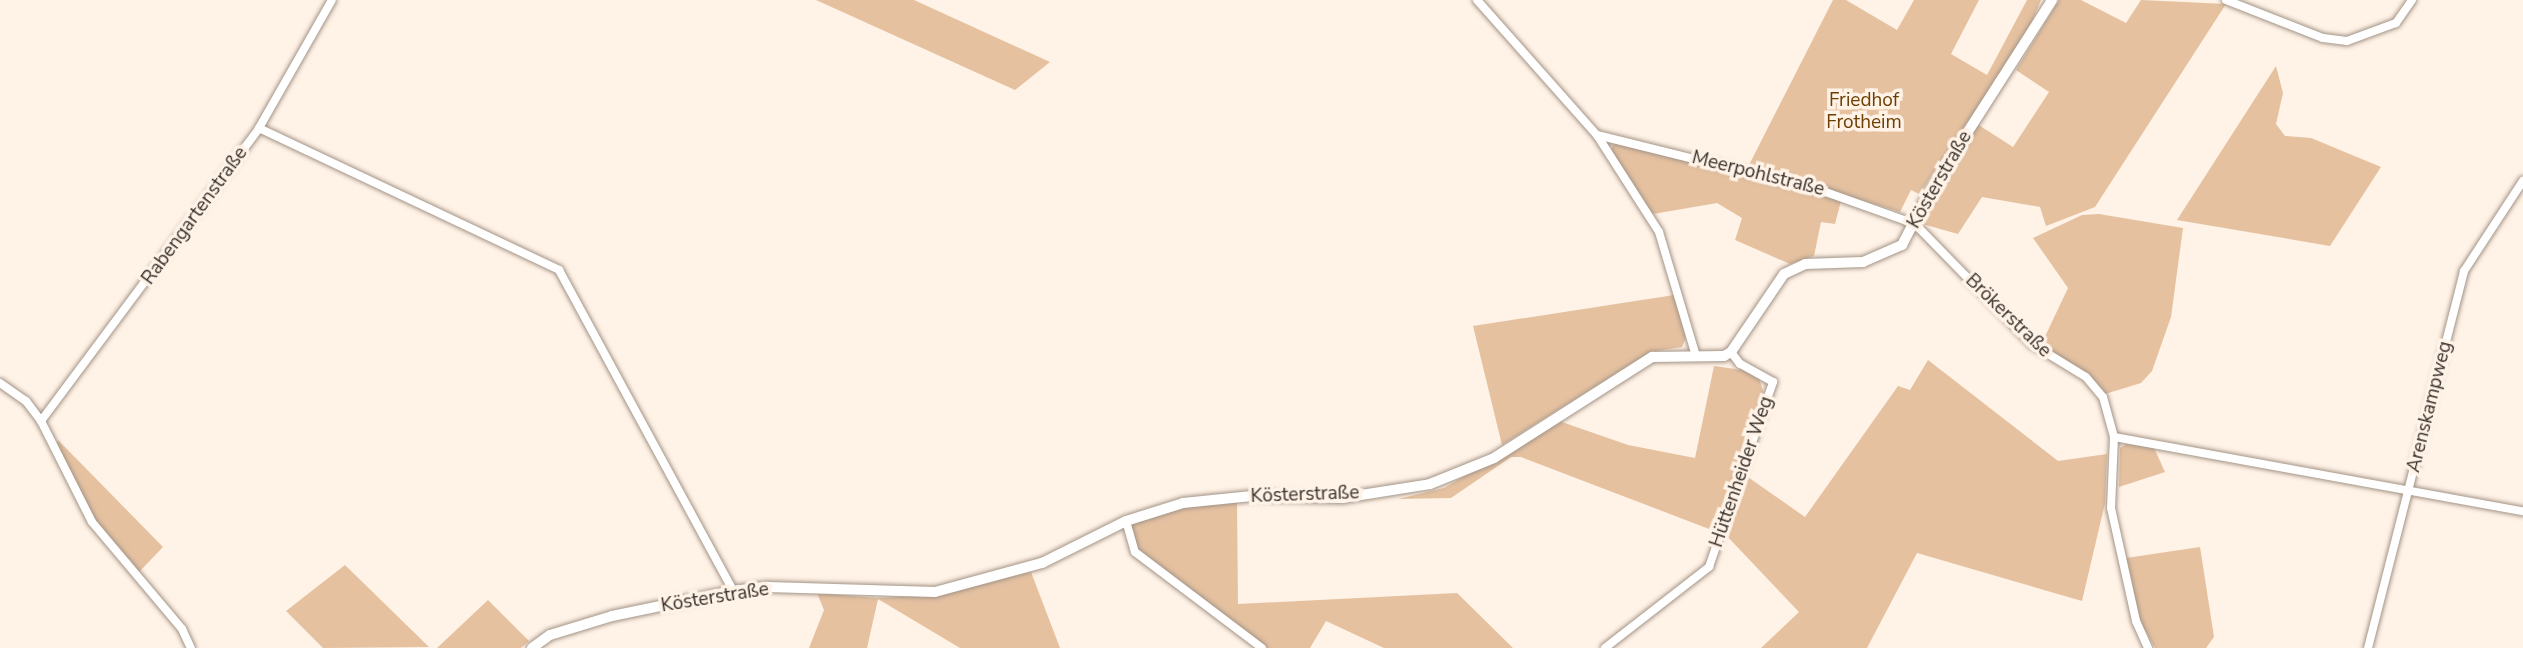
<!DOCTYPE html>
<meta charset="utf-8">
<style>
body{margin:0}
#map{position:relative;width:2523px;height:648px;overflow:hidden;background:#fff2e6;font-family:"Nunito Sans",sans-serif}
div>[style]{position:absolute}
.green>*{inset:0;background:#e5c1a0}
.roads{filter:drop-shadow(0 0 2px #a39487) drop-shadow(0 0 2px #a39487)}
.minor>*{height:8px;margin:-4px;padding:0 4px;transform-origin:4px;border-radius:4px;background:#fff}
.secondary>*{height:10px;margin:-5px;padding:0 5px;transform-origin:5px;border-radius:5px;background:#fff}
span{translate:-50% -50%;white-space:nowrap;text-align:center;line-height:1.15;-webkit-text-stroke:7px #fff2e6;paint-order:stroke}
.park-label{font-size:19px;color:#6e3f03}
.street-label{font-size:19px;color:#37302b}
</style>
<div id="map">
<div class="green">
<i style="clip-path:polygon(816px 0,914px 0,1050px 62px,1015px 90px)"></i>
<i style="clip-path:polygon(1833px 0,1846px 0,1897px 30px,1914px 0,1979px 0,1951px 54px,1987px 75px,2027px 0,2041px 0,2029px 29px,1995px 81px,1919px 194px,1911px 190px,1900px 212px,1749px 165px)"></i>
<i style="clip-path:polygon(2059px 0,2081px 0,2126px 23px,2141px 0,2226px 4px,2095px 207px,2046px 226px,2040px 207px,1982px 197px,1958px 234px,1919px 223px,1977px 124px,2013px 147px,2049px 92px,2016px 70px)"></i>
<i style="clip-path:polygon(2276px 66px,2283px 93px,2276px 124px,2285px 136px,2311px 138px,2381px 167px,2330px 246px,2177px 220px)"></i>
<i style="clip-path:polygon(1614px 143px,1841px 201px,1835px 224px,1821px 222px,1814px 256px,1790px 264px,1735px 240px,1742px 218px,1717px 203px,1653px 214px,1611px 150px)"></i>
<i style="clip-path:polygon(2099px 214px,2183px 228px,2171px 317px,2152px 371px,2141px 383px,2105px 394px,2040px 347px,2068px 288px,2033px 238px,2082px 215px)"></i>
<i style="clip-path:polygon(1674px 295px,1686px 337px,1682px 347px,1650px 352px,1502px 445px,1473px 326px)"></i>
<i style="clip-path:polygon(1928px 360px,2058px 461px,2107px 454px,2105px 503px,2082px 601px,1917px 553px,1867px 648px,1761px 648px,1799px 612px,1724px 533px,1745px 475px,1805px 517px,1898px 386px,1910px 390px)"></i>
<i style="clip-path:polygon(1714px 366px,1742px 370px,1759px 378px,1764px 394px,1717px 532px,1521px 457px,1511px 457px,1451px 498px,1398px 499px,1444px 488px,1559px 421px,1628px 445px,1695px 458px)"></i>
<i style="clip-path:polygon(58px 440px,163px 547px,139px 572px,94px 520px,57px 446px)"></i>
<i style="clip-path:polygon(2126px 444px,2154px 448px,2165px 472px,2119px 487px,2120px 448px)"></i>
<i style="clip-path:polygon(1237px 500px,1238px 604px,1457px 593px,1513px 648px,1384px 648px,1326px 621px,1310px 648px,1266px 648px,1136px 551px,1129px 522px,1183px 505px)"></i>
<i style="clip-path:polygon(2200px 547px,2214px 637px,2206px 648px,2155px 648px,2140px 621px,2126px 558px)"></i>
<i style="clip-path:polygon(345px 565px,429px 647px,323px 648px,286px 611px)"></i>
<i style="clip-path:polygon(1031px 572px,1060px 648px,960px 648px,878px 599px,867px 648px,809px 648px,824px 610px,817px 593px,877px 598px,933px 595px)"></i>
<i style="clip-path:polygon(488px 600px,529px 641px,521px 648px,437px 648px)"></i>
</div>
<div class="roads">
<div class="minor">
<i style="left:1477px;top:0;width:181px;rotate:48.4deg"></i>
<i style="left:1597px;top:135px;width:115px;rotate:57.4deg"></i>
<i style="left:1659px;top:232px;width:129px;rotate:73.4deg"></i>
<i style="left:2226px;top:0;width:104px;rotate:21.4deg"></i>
<i style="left:2323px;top:38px;width:24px;rotate:7deg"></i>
<i style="left:2347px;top:41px;width:52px;rotate:-20.2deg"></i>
<i style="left:2396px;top:23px;width:28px;rotate:-55deg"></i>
<i style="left:259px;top:128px;width:332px;rotate:25.3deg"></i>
<i style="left:559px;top:270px;width:365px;rotate:61.5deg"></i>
<i style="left:1597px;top:135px;width:230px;rotate:13.9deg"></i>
<i style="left:1820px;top:190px;width:101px;rotate:19.7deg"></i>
<i style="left:1915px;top:224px;width:168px;rotate:45.7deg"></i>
<i style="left:2032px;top:344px;width:63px;rotate:31.4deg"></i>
<i style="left:2086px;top:377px;width:26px;rotate:50deg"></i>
<i style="left:2103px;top:397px;width:41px;rotate:74.6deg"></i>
<i style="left:2114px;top:437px;width:71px;rotate:92.4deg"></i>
<i style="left:2111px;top:508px;width:116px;rotate:77.5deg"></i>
<i style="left:2136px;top:621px;width:30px;rotate:66deg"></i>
<i style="left:0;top:383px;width:32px;rotate:35deg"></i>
<i style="left:26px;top:401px;width:25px;rotate:53deg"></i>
<i style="left:41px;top:421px;width:113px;rotate:63.2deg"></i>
<i style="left:92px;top:522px;width:140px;rotate:49.9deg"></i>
<i style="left:182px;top:629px;width:21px;rotate:65deg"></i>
<i style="left:41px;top:421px;width:365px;rotate:-53.3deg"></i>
<i style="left:259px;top:128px;width:147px;rotate:-60.3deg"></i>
<i style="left:2114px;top:437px;width:416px;rotate:10.3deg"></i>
<i style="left:1126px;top:521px;width:32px;rotate:74deg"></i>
<i style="left:1135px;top:552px;width:159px;rotate:37.1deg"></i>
<i style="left:1605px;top:648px;width:132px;rotate:-37.9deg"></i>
<i style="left:1709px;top:567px;width:196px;rotate:-70.9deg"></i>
<i style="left:1773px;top:382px;width:38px;rotate:-151deg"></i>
<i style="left:1740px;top:364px;width:15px;rotate:-127deg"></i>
<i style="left:2368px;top:648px;width:389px;rotate:-75.7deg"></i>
<i style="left:2464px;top:271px;width:108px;rotate:-56.8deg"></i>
</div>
<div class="secondary">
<i style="left:532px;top:648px;width:22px;rotate:-36deg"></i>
<i style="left:550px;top:635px;width:65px;rotate:-17deg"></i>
<i style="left:612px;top:616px;width:124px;rotate:-11.7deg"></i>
<i style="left:733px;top:591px;width:35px;rotate:-7deg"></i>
<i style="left:768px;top:587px;width:167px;rotate:1.7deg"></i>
<i style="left:935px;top:592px;width:111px;rotate:-15.2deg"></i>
<i style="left:1042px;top:563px;width:94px;rotate:-26.6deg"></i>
<i style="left:1126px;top:521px;width:60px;rotate:-17.5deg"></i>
<i style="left:1183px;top:503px;width:69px;rotate:-5.8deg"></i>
<i style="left:1252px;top:496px;width:90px;rotate:1.3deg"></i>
<i style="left:1342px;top:498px;width:89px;rotate:-9deg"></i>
<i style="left:1430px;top:484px;width:69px;rotate:-22.1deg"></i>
<i style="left:1494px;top:458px;width:188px;rotate:-32.6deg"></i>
<i style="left:1652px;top:357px;width:72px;rotate:-0.8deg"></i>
<i style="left:1724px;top:356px;width:8px;rotate:-30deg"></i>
<i style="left:1731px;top:352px;width:94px;rotate:-55.8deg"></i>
<i style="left:1784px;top:274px;width:23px;rotate:-25deg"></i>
<i style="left:1805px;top:264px;width:58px;rotate:-2deg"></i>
<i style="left:1863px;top:262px;width:43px;rotate:-23.6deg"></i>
<i style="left:1902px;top:245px;width:61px;rotate:-62.6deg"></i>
<i style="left:1930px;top:191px;width:227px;rotate:-57.4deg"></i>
</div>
</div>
<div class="park-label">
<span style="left:1864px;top:112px">Friedhof<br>Frotheim</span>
</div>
<div class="street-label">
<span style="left:1758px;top:174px;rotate:14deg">Meerpohlstraße</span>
<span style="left:1940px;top:180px;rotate:-60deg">Kösterstraße</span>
<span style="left:195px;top:216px;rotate:-54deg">Rabengartenstraße</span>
<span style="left:2008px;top:316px;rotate:44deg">Brökerstraße</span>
<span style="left:2430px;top:407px;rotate:-76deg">Arenskampweg</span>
<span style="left:1742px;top:472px;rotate:-71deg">Hüttenheider Weg</span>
<span style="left:1305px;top:495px;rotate:-2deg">Kösterstraße</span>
<span style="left:715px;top:598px;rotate:-9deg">Kösterstraße</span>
</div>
</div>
